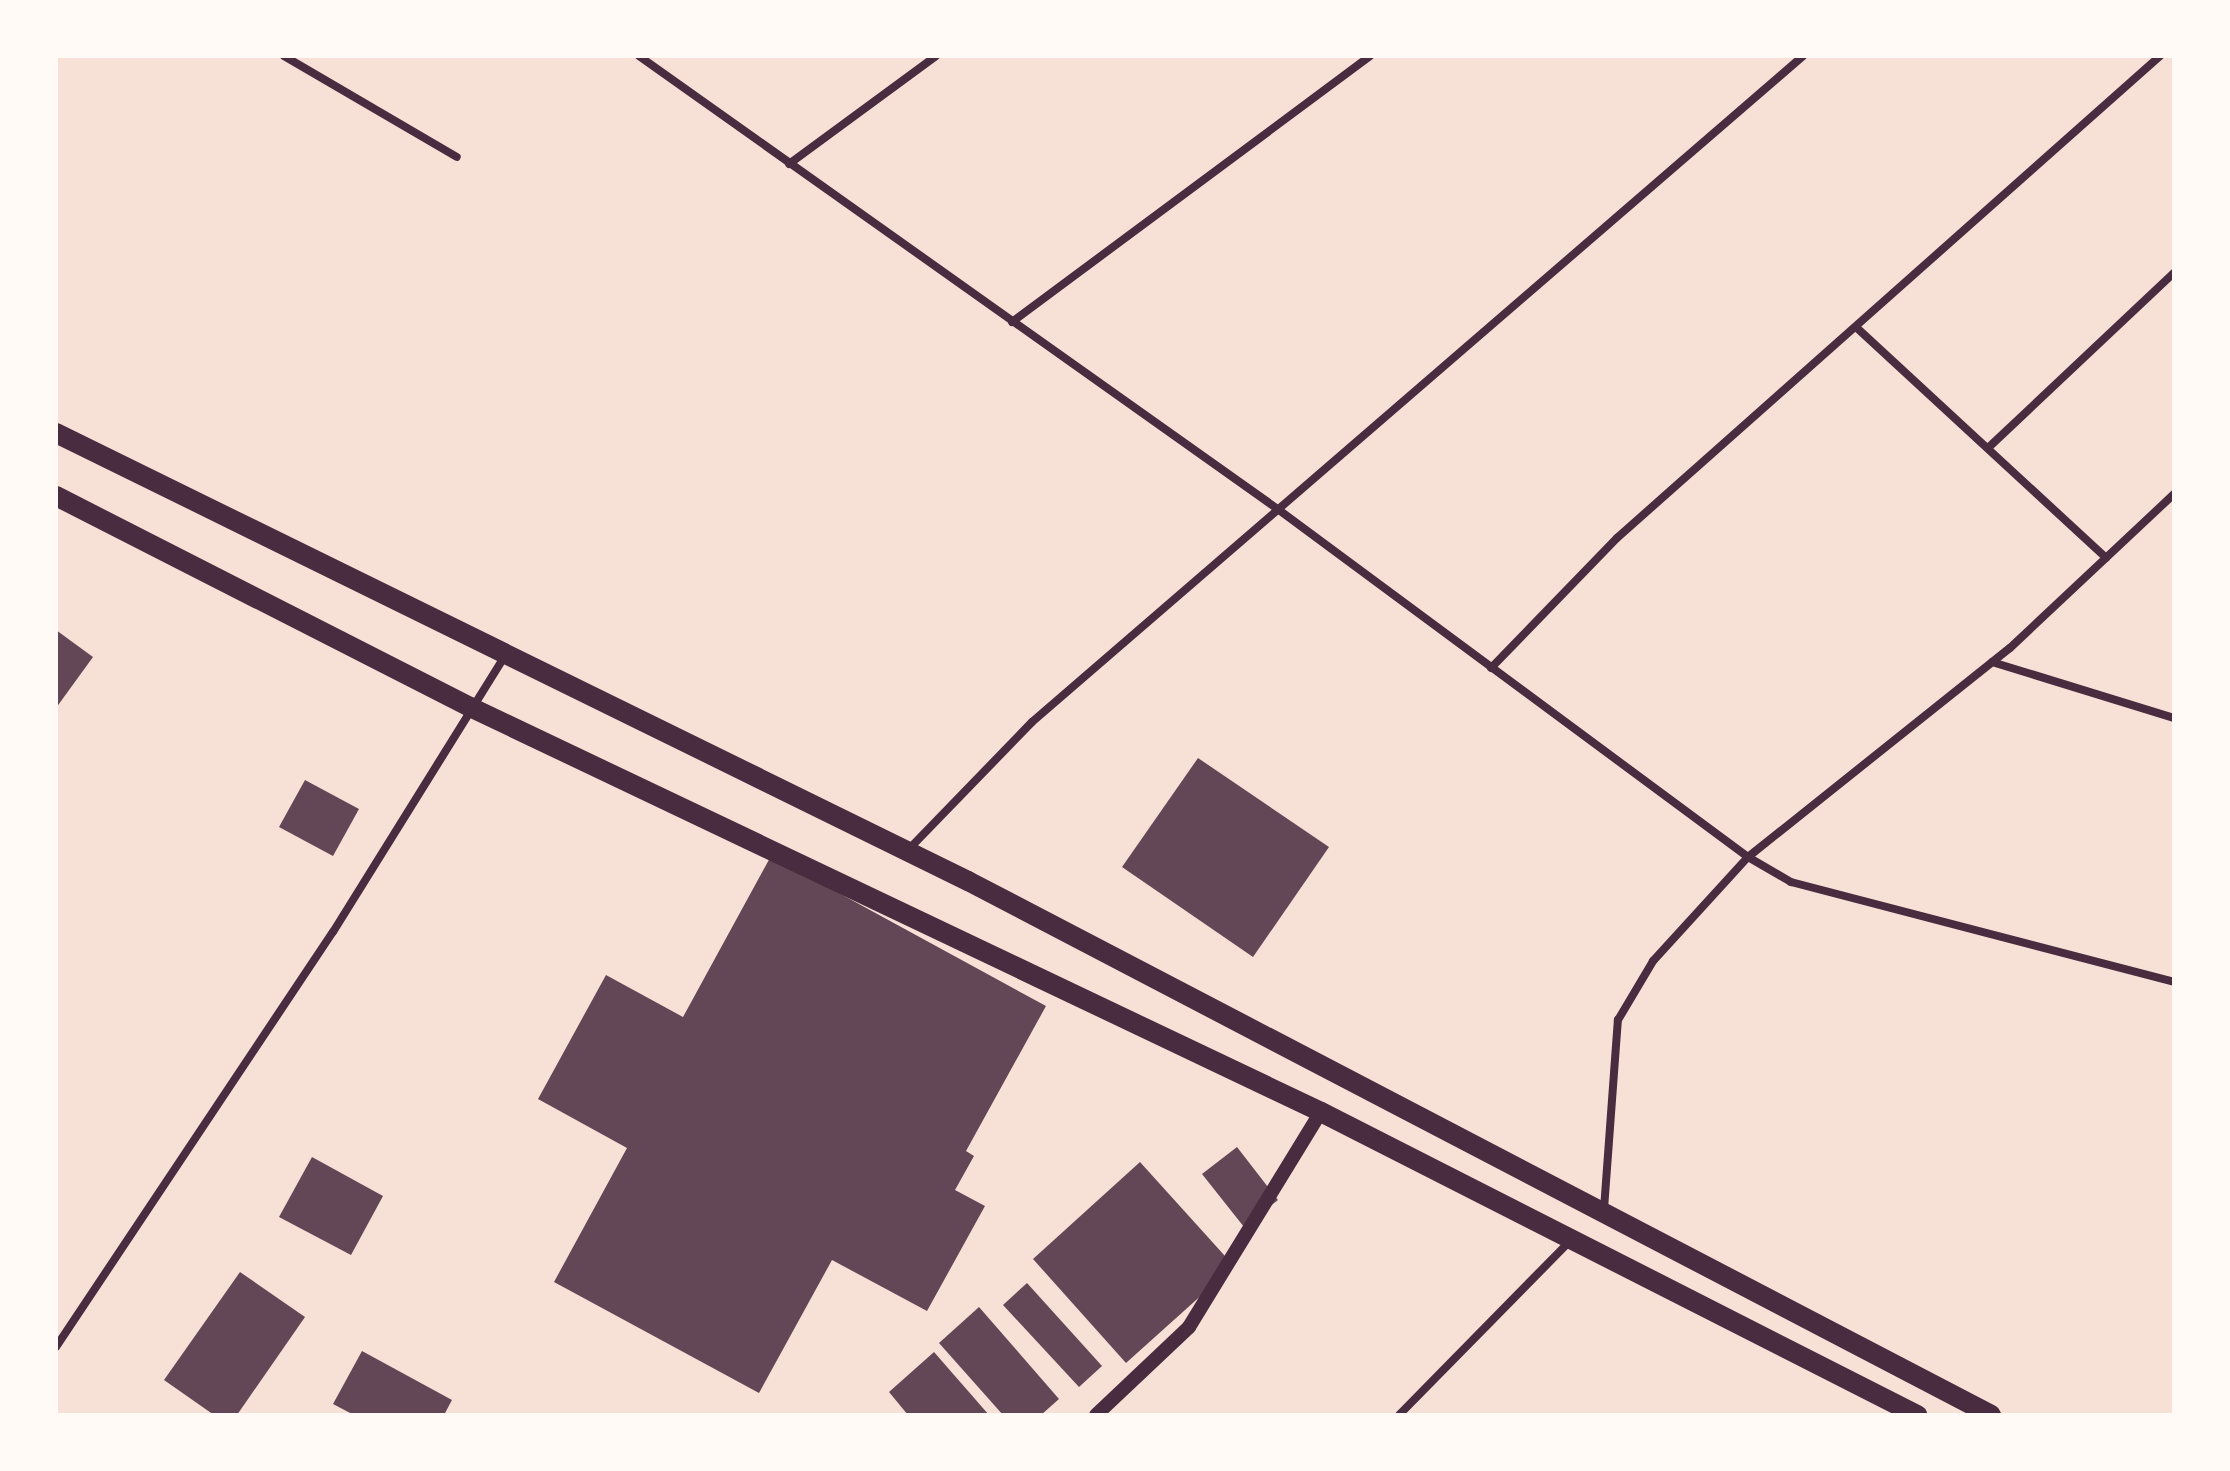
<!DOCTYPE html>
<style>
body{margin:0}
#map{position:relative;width:2230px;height:1471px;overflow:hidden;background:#f7e1d7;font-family:Mulish,sans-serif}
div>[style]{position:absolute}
.building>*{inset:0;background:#644757}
.minor>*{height:8px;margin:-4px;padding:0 4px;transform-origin:4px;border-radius:4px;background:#4a2c40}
.tertiary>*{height:14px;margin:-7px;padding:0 7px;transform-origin:7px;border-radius:7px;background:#4a2c40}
.primary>*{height:20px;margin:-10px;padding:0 10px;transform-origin:10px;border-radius:10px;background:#4a2c40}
span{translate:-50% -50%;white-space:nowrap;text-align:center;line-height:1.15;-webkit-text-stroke:6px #fffaf5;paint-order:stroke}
.frame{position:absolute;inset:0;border:58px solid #fffaf5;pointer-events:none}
</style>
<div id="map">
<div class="building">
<i style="clip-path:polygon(56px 630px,93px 657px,56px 708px)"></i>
<i style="clip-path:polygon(1198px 758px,1329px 847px,1253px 957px,1122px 867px)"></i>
<i style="clip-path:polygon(305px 780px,359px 809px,333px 856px,279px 827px)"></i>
<i style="clip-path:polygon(771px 856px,1046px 1006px,966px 1151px,974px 1156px,955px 1190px,985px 1206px,927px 1311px,832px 1260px,759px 1393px,554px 1282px,627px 1148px,538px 1099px,606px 975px,683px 1017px)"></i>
<i style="clip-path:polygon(1237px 1147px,1278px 1200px,1244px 1227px,1202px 1174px)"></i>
<i style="clip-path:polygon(312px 1157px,383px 1196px,351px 1255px,279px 1217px)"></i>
<i style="clip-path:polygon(1140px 1162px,1234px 1266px,1126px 1363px,1033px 1259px)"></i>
<i style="clip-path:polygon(240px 1272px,305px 1317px,237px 1415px,214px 1415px,164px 1380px)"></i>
<i style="clip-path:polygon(1027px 1283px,1102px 1366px,1079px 1387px,1003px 1305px)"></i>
<i style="clip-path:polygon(979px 1307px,1059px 1399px,1041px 1415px,1003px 1415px,939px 1343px)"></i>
<i style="clip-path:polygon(362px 1351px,452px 1400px,444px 1415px,354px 1415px,333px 1404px)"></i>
<i style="clip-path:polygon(934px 1352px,989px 1415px,908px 1415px,889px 1392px)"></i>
</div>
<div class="minor">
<i style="left:284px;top:56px;width:200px;rotate:30.3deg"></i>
<i style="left:639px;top:56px;width:785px;rotate:35.35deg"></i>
<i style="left:1279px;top:510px;width:583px;rotate:36.5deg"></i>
<i style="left:1748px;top:857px;width:50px;rotate:30.2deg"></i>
<i style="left:1791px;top:882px;width:396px;rotate:14.6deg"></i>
<i style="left:789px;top:164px;width:182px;rotate:-36.3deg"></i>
<i style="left:1012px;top:322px;width:446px;rotate:-36.6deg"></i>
<i style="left:1857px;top:328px;width:339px;rotate:42.7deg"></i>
<i style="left:1988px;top:448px;width:255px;rotate:-43.3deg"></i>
<i style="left:1992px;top:662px;width:190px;rotate:17.1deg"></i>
<i style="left:1491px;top:668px;width:181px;rotate:-45.9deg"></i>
<i style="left:1617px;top:538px;width:726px;rotate:-41.59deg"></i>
<i style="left:909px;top:849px;width:177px;rotate:-45.9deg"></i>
<i style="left:1032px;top:722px;width:1019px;rotate:-40.82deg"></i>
<i style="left:1604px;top:1209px;width:190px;rotate:-85.8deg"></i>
<i style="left:1618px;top:1020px;width:69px;rotate:-59.3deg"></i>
<i style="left:1653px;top:961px;width:141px;rotate:-47.6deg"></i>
<i style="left:1748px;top:857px;width:335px;rotate:-38.6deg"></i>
<i style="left:2010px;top:648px;width:225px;rotate:-43.2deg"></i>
<i style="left:56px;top:1347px;width:499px;rotate:-56.3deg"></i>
<i style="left:333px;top:932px;width:325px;rotate:-58.1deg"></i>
<i style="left:1399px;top:1415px;width:244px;rotate:-45.5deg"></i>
</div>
<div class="tertiary">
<i style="left:1096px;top:1415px;width:128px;rotate:-43.4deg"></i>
<i style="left:1189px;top:1327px;width:252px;rotate:-58.5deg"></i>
</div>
<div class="primary">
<i style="left:56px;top:433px;width:1016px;rotate:26.16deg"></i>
<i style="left:968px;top:881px;width:1154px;rotate:27.56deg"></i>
<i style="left:56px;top:496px;width:465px;rotate:27deg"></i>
<i style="left:470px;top:707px;width:942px;rotate:25.45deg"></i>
<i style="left:1321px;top:1112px;width:669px;rotate:26.95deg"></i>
</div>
<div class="frame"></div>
</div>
